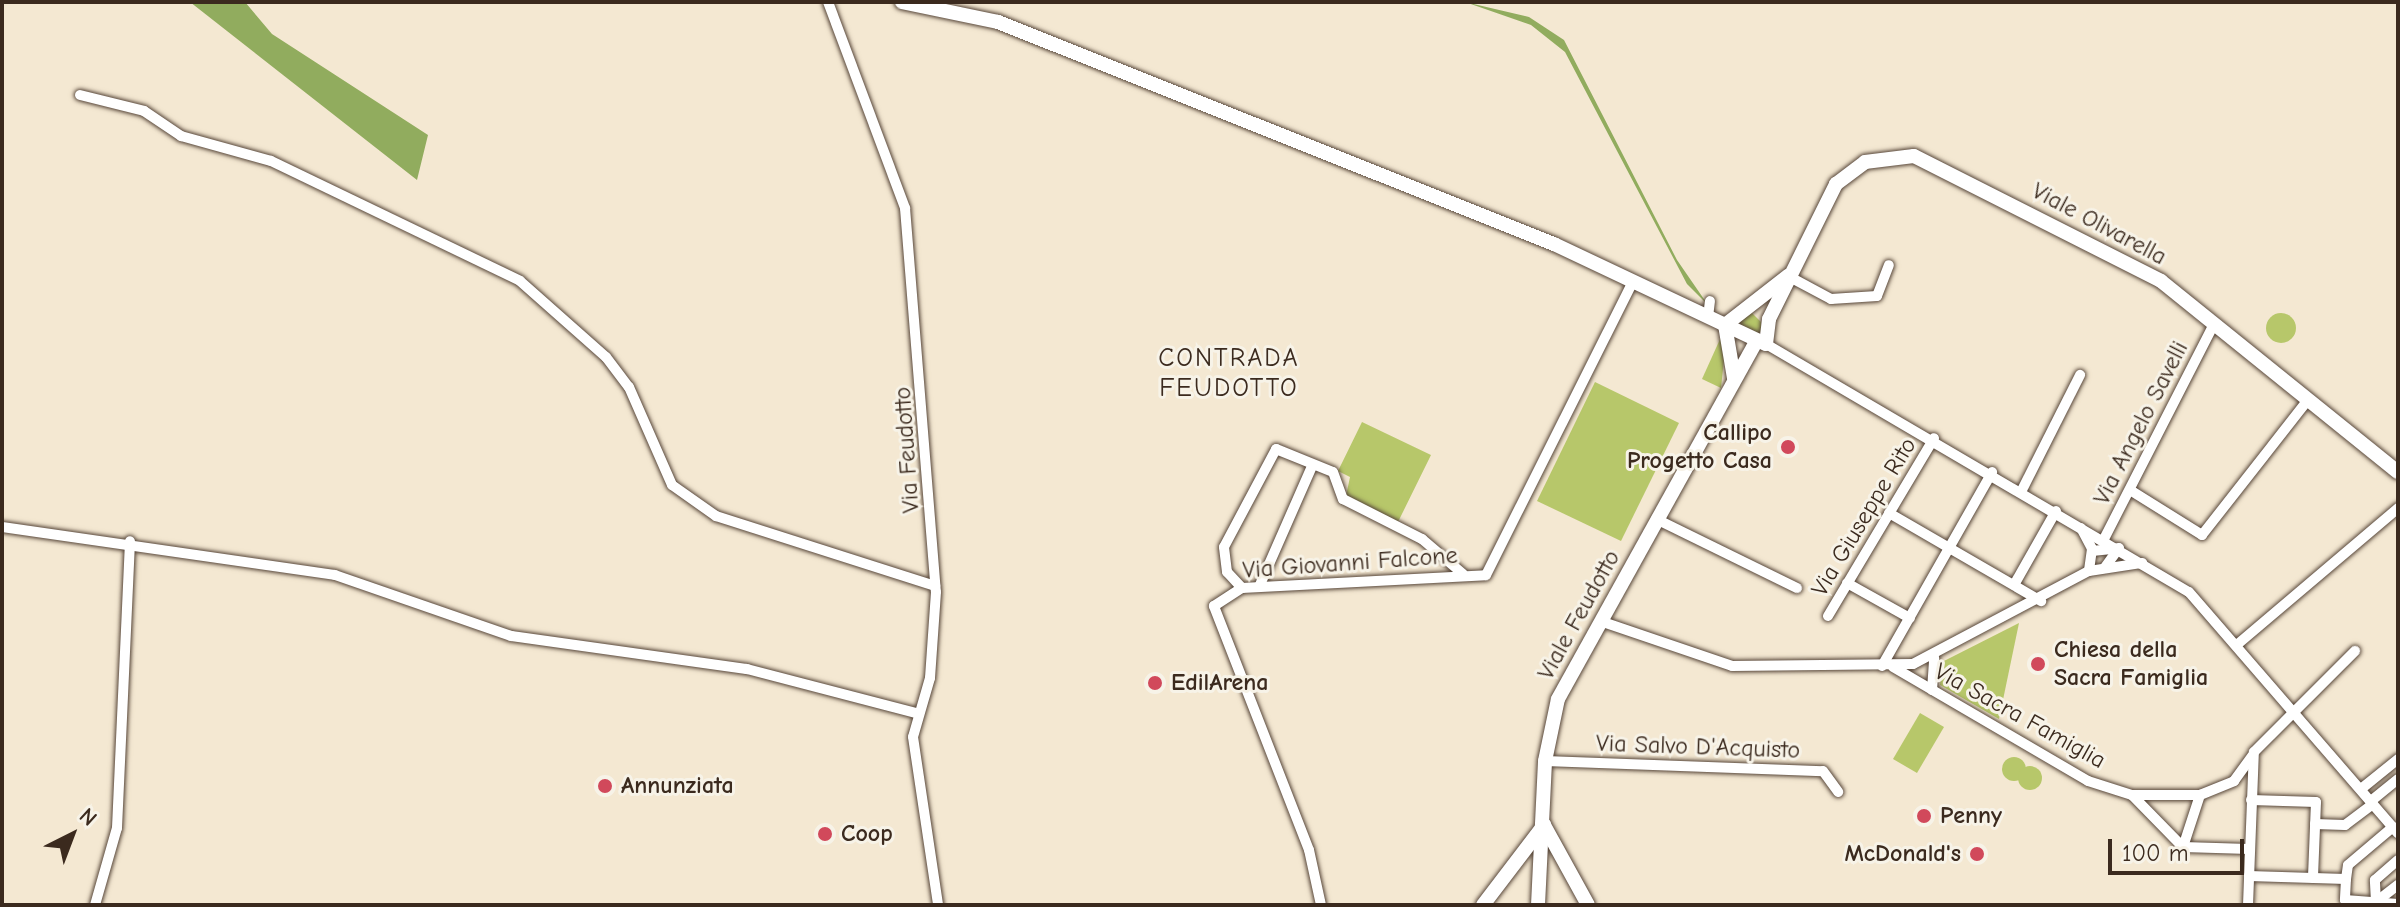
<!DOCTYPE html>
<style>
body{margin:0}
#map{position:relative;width:2400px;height:907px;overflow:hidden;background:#f4e8d2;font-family:"Comic Neue",sans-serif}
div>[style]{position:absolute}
.green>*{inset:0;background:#b7c76a}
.round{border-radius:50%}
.forest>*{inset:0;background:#91ac5e}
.roads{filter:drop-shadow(0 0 2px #574639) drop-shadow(0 0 2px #574639)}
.street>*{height:10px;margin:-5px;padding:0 5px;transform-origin:5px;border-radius:5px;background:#fff}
.secondary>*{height:14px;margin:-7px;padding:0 7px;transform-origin:7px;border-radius:7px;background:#fff}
.dots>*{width:22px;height:22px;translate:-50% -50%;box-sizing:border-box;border:4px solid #f7f3e8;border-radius:50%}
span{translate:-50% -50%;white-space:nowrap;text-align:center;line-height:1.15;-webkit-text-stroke:6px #f7f3e8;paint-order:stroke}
.street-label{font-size:24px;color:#3b2a1e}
.poi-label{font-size:24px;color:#3b2a1e;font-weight:700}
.right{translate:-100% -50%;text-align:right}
.left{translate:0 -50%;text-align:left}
.neighbourhood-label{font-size:26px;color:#3b2a1e;letter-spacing:2px}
.frame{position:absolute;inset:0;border:4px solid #3b2a1e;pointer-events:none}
.north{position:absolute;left:32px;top:795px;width:80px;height:80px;-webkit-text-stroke:6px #f7f3e8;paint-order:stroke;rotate:42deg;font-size:22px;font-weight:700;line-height:32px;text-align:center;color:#3b2a1e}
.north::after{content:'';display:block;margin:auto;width:28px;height:36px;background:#3b2a1e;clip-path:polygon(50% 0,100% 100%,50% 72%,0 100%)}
.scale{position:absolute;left:2108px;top:839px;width:136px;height:36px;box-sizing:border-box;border:4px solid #3b2a1e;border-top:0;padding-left:10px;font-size:24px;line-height:28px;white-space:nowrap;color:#3b2a1e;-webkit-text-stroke:6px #f7f3e8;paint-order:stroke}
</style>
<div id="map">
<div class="green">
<i class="round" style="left:2266px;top:313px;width:30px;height:30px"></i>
<i style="clip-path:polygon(1752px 313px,1761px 322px,1761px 334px,1734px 322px)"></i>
<i style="clip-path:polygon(1721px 337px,1725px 350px,1721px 388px,1702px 379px)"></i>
<i style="clip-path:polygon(1595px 382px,1679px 423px,1621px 541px,1537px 501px)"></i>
<i style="clip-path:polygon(1362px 422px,1431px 455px,1398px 522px,1346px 496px,1350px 477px,1338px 471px)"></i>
<i style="clip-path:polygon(2019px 623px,1999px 719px,1940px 685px,1942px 662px)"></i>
<i style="clip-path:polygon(1920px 713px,1944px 727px,1917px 773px,1893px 759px)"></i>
<i class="round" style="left:2002px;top:757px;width:24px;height:24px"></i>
<i class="round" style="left:2018px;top:766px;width:24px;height:24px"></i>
</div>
<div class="forest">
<i style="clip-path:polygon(190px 2px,245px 2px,272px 34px,428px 135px,417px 180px)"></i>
<i style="clip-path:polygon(1465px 2px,1529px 17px,1564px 40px,1677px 260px,1708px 305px,1687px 284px,1565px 52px,1531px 25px)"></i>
</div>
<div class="roads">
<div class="street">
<i style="left:828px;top:2px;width:220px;rotate:69.5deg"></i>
<i style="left:905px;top:208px;width:385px;rotate:85.4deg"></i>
<i style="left:936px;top:592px;width:86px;rotate:94deg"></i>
<i style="left:930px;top:678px;width:61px;rotate:106.1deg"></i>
<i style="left:913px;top:737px;width:170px;rotate:81.5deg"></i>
<i style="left:80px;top:95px;width:66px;rotate:14deg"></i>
<i style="left:144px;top:111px;width:45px;rotate:34deg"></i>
<i style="left:181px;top:136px;width:93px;rotate:15.5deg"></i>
<i style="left:271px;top:161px;width:276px;rotate:25.7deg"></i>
<i style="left:520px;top:281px;width:115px;rotate:41.5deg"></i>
<i style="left:606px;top:357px;width:38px;rotate:53deg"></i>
<i style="left:629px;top:387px;width:107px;rotate:66.3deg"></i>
<i style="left:672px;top:485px;width:54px;rotate:35.2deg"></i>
<i style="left:716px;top:516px;width:230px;rotate:17.7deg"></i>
<i style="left:1788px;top:276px;width:49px;rotate:28.1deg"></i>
<i style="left:1831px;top:299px;width:46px;rotate:-3.7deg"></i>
<i style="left:1877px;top:296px;width:33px;rotate:-69deg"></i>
<i style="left:1708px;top:317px;width:16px;rotate:-83deg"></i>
<i style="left:1766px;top:344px;width:490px;rotate:30.4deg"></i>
<i style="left:2189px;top:592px;width:319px;rotate:49.1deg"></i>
<i style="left:2022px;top:490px;width:129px;rotate:-63.2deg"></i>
<i style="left:2130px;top:490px;width:85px;rotate:32deg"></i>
<i style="left:2202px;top:535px;width:172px;rotate:-51.9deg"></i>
<i style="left:1889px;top:513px;width:176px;rotate:30.1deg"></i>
<i style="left:1656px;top:519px;width:157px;rotate:26.1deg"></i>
<i style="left:2px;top:527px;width:336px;rotate:8.2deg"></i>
<i style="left:335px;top:575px;width:186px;rotate:19.1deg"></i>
<i style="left:511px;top:636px;width:238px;rotate:8deg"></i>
<i style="left:747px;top:669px;width:175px;rotate:14.6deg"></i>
<i style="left:2081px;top:528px;width:24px;rotate:62deg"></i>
<i style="left:2092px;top:549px;width:22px;rotate:98deg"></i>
<i style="left:2104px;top:539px;width:242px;rotate:-62.9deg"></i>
<i style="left:2092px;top:551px;width:27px;rotate:-6deg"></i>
<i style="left:2119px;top:548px;width:24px;rotate:126deg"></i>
<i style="left:1847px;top:583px;width:72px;rotate:29.1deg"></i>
<i style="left:2014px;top:585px;width:85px;rotate:-60.4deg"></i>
<i style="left:1259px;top:587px;width:132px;rotate:-66.3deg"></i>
<i style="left:1242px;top:588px;width:22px;rotate:-133deg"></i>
<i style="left:1227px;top:572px;width:25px;rotate:-97deg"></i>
<i style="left:1224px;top:547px;width:111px;rotate:-62deg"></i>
<i style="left:1276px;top:449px;width:61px;rotate:22deg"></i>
<i style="left:1333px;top:472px;width:29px;rotate:70deg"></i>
<i style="left:1343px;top:499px;width:89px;rotate:26.9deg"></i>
<i style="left:1422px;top:539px;width:54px;rotate:40.5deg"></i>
<i style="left:1828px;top:616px;width:207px;rotate:-59.2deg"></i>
<i style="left:1600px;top:621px;width:139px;rotate:18.8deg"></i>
<i style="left:1732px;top:666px;width:181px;rotate:-0.6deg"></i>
<i style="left:1913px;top:664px;width:199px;rotate:-27.9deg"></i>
<i style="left:2089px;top:571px;width:54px;rotate:-8.6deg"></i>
<i style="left:2239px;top:643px;width:209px;rotate:-40.3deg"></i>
<i style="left:1882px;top:666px;width:223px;rotate:-60.4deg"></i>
<i style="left:1893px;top:667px;width:226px;rotate:30.3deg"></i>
<i style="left:2088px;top:781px;width:46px;rotate:17.7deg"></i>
<i style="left:2132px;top:795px;width:73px;rotate:45.6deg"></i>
<i style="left:2183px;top:847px;width:55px;rotate:-71.9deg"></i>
<i style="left:2200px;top:795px;width:68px;rotate:180deg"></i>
<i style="left:1932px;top:690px;width:32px;rotate:-86deg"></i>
<i style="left:1545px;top:761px;width:278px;rotate:2.1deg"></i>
<i style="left:1823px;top:771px;width:26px;rotate:54deg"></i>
<i style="left:2361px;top:789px;width:48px;rotate:-39deg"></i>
<i style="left:2200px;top:795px;width:37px;rotate:-22deg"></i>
<i style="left:2234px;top:781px;width:31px;rotate:-54deg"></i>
<i style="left:2251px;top:800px;width:65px;rotate:1.8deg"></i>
<i style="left:2316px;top:802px;width:76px;rotate:92.3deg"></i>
<i style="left:2371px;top:801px;width:35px;rotate:-39deg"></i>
<i style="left:2315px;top:824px;width:30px;rotate:2deg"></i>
<i style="left:2345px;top:825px;width:35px;rotate:-37deg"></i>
<i style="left:2183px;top:847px;width:66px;rotate:1.7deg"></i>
<i style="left:2249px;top:876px;width:97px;rotate:1.8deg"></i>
<i style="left:2346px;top:879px;width:21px;rotate:93deg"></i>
<i style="left:2345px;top:900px;width:53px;rotate:4.3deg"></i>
<i style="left:2346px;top:879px;width:14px;rotate:-82deg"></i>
<i style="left:2348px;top:865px;width:59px;rotate:-40.2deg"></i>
<i style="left:2376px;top:902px;width:22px;rotate:-93deg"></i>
<i style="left:2375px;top:880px;width:30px;rotate:-41deg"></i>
<i style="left:2376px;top:902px;width:28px;rotate:-38deg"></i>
<i style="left:95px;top:905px;width:80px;rotate:-74.1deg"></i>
<i style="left:117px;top:828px;width:287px;rotate:-87.4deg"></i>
<i style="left:1321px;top:905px;width:56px;rotate:-102.3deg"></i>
<i style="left:1309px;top:850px;width:262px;rotate:-111.3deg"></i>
<i style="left:1214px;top:606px;width:33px;rotate:-33deg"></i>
<i style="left:1242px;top:588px;width:244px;rotate:-3deg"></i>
<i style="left:1486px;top:575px;width:328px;rotate:-63.4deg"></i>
<i style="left:2248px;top:905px;width:153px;rotate:-87.8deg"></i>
<i style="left:2254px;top:752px;width:143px;rotate:-45deg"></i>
</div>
<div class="secondary">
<i style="left:902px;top:2px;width:98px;rotate:11.8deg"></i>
<i style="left:998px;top:22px;width:599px;rotate:21.77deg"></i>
<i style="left:1554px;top:244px;width:234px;rotate:25.3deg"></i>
<i style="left:1766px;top:344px;width:25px;rotate:-83deg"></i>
<i style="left:1769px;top:319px;width:151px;rotate:-63.6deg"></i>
<i style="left:1836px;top:184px;width:36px;rotate:-37deg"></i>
<i style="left:1865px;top:162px;width:49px;rotate:-7deg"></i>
<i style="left:1914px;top:156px;width:277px;rotate:26.8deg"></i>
<i style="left:2161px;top:281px;width:304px;rotate:38.9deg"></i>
<i style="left:1734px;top:378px;width:54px;rotate:-99.6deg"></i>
<i style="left:1725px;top:325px;width:80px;rotate:-37.9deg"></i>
<i style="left:1483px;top:905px;width:101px;rotate:-52.7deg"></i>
<i style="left:1544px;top:825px;width:91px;rotate:61.2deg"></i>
<i style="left:1538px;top:905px;width:144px;rotate:-87.2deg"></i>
<i style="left:1545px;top:761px;width:63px;rotate:-78.2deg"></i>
<i style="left:1558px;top:699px;width:410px;rotate:-61deg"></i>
</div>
</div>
<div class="dots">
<i style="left:1788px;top:447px;background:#d1495b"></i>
<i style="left:2038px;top:664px;background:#d1495b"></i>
<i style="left:1155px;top:683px;background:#d1495b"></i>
<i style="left:605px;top:786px;background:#d1495b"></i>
<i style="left:1924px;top:816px;background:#d1495b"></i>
<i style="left:825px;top:834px;background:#d1495b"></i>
<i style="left:1977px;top:854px;background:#d1495b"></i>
</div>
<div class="street-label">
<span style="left:2099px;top:224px;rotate:28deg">Viale Olivarella</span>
<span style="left:2141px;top:423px;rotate:-63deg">Via Angelo Savelli</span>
<span style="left:907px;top:450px;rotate:-94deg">Via Feudotto</span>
<span style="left:1864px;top:517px;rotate:-59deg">Via Giuseppe Rito</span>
<span style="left:1350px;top:563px;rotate:-4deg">Via Giovanni Falcone</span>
<span style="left:1579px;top:615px;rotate:-61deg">Viale Feudotto</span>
<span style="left:2020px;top:716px;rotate:29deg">Via Sacra Famiglia</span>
<span style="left:1698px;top:747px;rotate:2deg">Via Salvo D'Acquisto</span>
</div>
<div class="poi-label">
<span class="right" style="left:1772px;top:447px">Callipo<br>Progetto Casa</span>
<span class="left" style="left:2054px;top:664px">Chiesa della<br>Sacra Famiglia</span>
<span class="left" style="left:1171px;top:683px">EdilArena</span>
<span class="left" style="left:621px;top:786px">Annunziata</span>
<span class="left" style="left:1940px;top:816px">Penny</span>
<span class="left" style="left:841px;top:834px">Coop</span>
<span class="right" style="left:1961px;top:854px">McDonald's</span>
</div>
<div class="neighbourhood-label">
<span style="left:1229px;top:374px">CONTRADA<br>FEUDOTTO</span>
</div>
<div class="frame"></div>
<div class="north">N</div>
<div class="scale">100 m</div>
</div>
